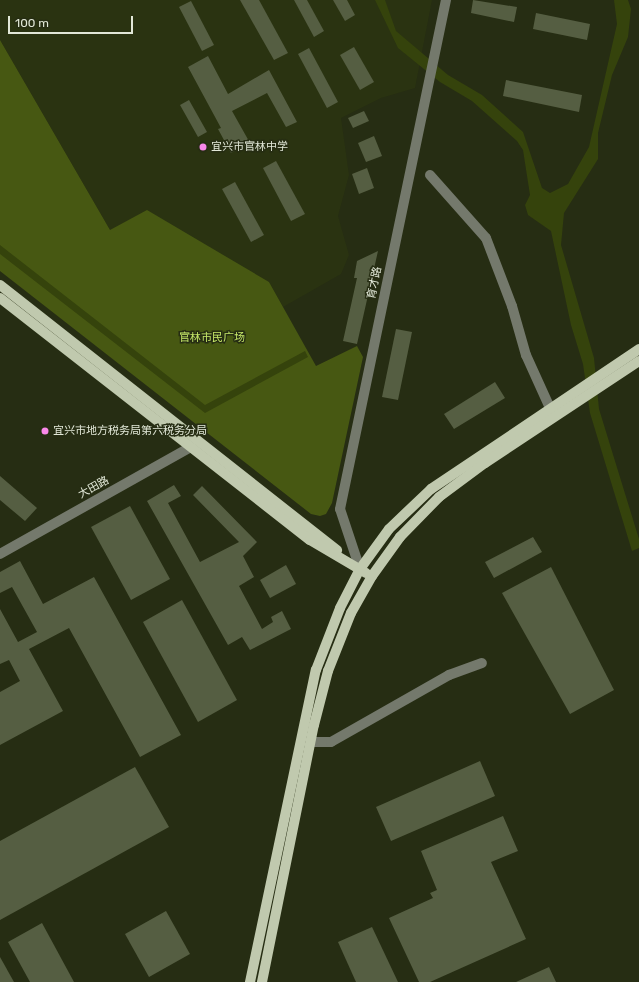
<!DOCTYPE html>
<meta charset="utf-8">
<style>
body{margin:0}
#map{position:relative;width:639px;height:982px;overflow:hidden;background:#262d13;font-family:Rubik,"Noto Sans SC",sans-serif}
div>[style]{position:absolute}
.built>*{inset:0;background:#2a3311}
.green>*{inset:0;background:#475812}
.water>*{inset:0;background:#35430c}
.building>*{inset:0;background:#555e42}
.minor>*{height:10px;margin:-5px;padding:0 5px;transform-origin:5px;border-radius:5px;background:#74796c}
.major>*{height:10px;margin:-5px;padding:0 5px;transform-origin:5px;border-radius:5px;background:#c0c9ae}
.dots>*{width:11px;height:11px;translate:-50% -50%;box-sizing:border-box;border:2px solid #262d13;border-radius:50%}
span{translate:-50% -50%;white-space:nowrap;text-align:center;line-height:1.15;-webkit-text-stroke:3px #262d13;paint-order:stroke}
.poi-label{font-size:11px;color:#e2e8d8}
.left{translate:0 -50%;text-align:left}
.street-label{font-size:11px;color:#e2e8d8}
.park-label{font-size:11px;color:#c7e969}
.scale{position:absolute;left:8px;top:16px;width:125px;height:18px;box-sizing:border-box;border:2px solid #e2e8d8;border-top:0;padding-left:5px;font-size:12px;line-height:14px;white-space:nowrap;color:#e2e8d8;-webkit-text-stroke:3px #262d13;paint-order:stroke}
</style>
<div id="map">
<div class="built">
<i style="clip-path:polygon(0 0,432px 0,415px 88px,381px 98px,341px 118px,349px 175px,338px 216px,349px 255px,341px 274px,283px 307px,269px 282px,110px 230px,0 40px)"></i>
</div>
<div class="green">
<i style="clip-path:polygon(0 40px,110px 230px,147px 210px,269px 282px,316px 366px,357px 346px,363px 357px,332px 503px,326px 514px,320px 516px,311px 514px,0 271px)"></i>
</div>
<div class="water">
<i style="clip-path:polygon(375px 0,385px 0,396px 31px,448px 75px,482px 95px,523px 132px,542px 188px,550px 193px,568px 184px,589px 147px,617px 24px,614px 0,628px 0,631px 9px,628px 37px,612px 75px,598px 133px,598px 159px,564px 213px,561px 245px,594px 358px,599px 409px,639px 539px,639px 548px,632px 551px,590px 413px,583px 364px,571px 325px,551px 231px,528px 215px,525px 205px,530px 195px,523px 150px,517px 141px,472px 101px,440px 82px,398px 48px)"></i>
<i style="clip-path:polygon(0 245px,205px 405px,305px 351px,308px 357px,205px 413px,0 254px)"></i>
</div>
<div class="building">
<i style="clip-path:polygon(240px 0,259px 0,288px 53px,274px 60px)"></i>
<i style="clip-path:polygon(294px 0,307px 0,324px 31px,314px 37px)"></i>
<i style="clip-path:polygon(333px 0,347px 0,355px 15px,345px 21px)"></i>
<i style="clip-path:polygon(473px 0,517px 7px,514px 22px,471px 13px)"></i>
<i style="clip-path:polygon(191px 1px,214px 45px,202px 51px,179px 7px)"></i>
<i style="clip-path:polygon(536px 13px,590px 24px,587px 40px,533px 29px)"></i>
<i style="clip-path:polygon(354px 47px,374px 82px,360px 90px,340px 55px)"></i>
<i style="clip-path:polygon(309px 48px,338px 102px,327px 108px,298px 54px)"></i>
<i style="clip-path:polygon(208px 56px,228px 94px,269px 70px,297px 122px,286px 127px,267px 93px,232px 111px,250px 143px,231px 153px,218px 129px,221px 128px,188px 67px)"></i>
<i style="clip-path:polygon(506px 80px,582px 95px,579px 112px,503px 96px)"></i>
<i style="clip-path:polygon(189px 100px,207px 132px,198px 137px,180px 105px)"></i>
<i style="clip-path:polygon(364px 111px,369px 121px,353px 128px,348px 118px)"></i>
<i style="clip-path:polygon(374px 136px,382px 156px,366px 162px,358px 143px)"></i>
<i style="clip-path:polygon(276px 161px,305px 214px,291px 221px,263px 168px)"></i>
<i style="clip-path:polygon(367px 168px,374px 188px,359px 194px,352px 174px)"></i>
<i style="clip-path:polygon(235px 182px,264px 235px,251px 242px,222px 189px)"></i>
<i style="clip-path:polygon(378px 251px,357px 344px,343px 341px,357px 278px,354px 278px,357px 261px)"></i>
<i style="clip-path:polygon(396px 329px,412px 332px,398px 400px,382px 397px)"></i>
<i style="clip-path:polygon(495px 382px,505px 398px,454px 429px,444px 414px)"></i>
<i style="clip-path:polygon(0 476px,37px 508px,25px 521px,0 500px)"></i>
<i style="clip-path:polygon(174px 485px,181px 496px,168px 503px,200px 562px,239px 542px,193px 495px,202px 486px,257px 542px,243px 556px,254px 577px,239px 586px,262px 629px,273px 622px,271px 617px,282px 611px,291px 629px,250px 650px,242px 637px,228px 645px,147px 501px)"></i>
<i style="clip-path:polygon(130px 506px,170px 579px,131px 600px,91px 527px)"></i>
<i style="clip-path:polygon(533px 537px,542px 552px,494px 578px,485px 562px)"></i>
<i style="clip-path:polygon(20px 561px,43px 604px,94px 577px,181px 735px,140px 757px,69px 628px,29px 649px,63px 711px,0 745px,0 692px,20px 681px,9px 660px,0 664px,0 609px,18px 642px,37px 632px,12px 587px,0 593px,0 572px)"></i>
<i style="clip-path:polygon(286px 565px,296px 584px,270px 598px,260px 580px)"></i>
<i style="clip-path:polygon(551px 567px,614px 690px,570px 714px,502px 593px)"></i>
<i style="clip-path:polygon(182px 600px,237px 700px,198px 722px,143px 622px)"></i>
<i style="clip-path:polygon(480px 761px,495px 796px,391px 841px,376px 807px)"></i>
<i style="clip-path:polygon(135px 767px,169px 827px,0 920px,0 841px)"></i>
<i style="clip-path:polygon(503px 816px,518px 851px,491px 862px,526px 939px,430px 982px,419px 982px,389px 918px,433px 898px,430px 893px,437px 890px,421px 851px)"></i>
<i style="clip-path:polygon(166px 911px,190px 954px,149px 977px,125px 934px)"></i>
<i style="clip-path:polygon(42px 923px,74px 982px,30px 982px,8px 942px)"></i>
<i style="clip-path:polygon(372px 927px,398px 982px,356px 982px,338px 942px)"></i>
<i style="clip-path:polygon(0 957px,14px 982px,0 982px)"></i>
<i style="clip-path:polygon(549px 967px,556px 982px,516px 982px)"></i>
</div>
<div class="minor">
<i style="left:430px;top:175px;width:84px;rotate:48.4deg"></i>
<i style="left:486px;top:238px;width:73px;rotate:69.1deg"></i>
<i style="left:512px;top:306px;width:51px;rotate:74.1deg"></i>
<i style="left:526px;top:355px;width:58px;rotate:65.6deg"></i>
<i style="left:0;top:554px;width:219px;rotate:-29.3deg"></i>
<i style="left:191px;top:447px;width:8px;rotate:-50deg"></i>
<i style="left:360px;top:569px;width:63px;rotate:-108.4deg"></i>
<i style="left:340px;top:509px;width:520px;rotate:-78.24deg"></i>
<i style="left:311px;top:742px;width:20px"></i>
<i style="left:331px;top:742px;width:136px;rotate:-29.6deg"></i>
<i style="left:449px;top:675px;width:35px;rotate:-20deg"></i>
</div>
<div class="major">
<i style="left:0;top:285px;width:429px;rotate:38.2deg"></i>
<i style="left:0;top:298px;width:393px;rotate:38deg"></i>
<i style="left:310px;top:540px;width:65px;rotate:30.5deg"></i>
<i style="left:250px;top:982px;width:319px;rotate:-78.1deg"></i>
<i style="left:316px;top:670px;width:66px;rotate:-68.8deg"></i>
<i style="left:340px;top:608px;width:44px;rotate:-62.9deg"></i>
<i style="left:360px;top:569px;width:49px;rotate:-54.1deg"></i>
<i style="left:389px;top:529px;width:58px;rotate:-43.6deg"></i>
<i style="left:431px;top:489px;width:251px;rotate:-33.9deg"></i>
<i style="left:262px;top:982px;width:262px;rotate:-78.6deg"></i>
<i style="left:314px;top:725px;width:56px;rotate:-75.5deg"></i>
<i style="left:328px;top:671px;width:62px;rotate:-68.4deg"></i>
<i style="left:351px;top:613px;width:43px;rotate:-60.4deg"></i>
<i style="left:372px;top:576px;width:48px;rotate:-54.3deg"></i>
<i style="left:400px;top:537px;width:56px;rotate:-45.7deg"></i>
<i style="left:439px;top:497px;width:57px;rotate:-36.5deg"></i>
<i style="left:485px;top:463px;width:185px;rotate:-33.5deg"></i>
</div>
<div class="dots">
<i style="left:203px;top:147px;background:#f988e9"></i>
<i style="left:45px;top:431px;background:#f988e9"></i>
</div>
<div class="poi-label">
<span class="left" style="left:211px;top:147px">宜兴市官林中学</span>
<span class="left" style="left:53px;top:431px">宜兴市地方税务局第六税务分局</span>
</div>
<div class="street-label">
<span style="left:375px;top:283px;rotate:-78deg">育才路</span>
<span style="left:94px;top:488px;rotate:-29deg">大田路</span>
</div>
<div class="park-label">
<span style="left:212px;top:338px">官林市民广场</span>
</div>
<div class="scale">100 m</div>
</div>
